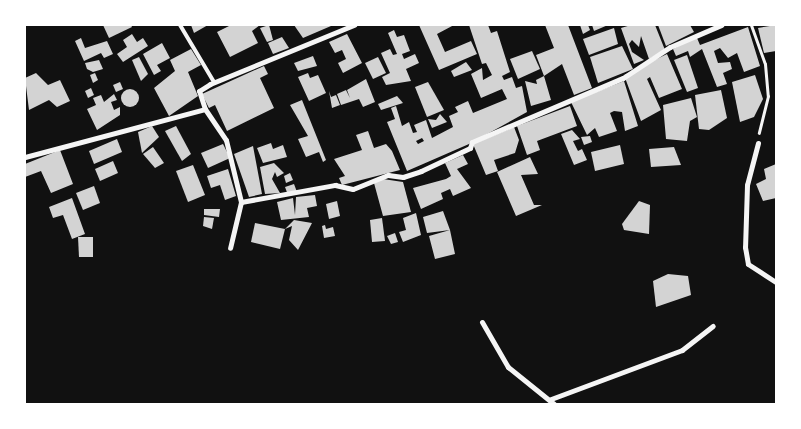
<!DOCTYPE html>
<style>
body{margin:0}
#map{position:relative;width:801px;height:429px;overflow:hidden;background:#111;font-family:"PT Sans",sans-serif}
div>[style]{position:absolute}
.building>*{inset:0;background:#d3d3d3}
.round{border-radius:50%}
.path>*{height:3px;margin:-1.5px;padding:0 1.5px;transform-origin:1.5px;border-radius:1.5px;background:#f5f5f5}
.service>*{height:4px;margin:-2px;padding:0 2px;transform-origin:2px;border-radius:2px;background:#f5f5f5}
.minor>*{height:5px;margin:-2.5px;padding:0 2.5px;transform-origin:2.5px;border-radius:2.5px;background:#f5f5f5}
span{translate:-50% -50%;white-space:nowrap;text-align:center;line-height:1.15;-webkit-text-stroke:5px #fff;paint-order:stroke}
.frame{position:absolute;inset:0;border:26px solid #fff;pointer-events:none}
</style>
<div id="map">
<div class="building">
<i style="clip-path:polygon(103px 25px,131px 25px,132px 27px,109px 38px)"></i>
<i style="clip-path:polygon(191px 25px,208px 25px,194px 33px)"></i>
<i style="clip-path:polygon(231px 25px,260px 25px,252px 31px,258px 43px,230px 57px,217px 32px)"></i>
<i style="clip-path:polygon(269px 25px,273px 40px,267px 42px,260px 28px)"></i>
<i style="clip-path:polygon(294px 25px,330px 25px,331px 26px,303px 38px)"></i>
<i style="clip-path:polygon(419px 25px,454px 25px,437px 34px,445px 52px,471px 41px,477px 54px,439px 70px)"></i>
<i style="clip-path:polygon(evenodd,469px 25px,488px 25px,491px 33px,497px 31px,510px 72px,502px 76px,504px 80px,512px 77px,516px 88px,522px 86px,527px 112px,469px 144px,407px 171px,387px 122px,395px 119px,391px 108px,396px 106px,402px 126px,409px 122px,413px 133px,417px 132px,414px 125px,426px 120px,432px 138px,453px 127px,449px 116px,458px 112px,455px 107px,468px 101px,473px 113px,507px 99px,502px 89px,481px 98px,471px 74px,482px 68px,483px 80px,492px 75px,486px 63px,482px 64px,469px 25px,422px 138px,424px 141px,418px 144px,416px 141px,422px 138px)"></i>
<i style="clip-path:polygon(545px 25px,568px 25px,592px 88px,574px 95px,562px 64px,544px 76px,536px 55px,554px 48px)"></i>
<i style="clip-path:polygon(580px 25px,588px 25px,590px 30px,583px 34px)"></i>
<i style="clip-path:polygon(592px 25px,608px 25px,594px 31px)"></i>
<i style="clip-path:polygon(631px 25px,655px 25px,665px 50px,649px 59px,641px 36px,639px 47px,632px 40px,629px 44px,632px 52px,644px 60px,634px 64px,621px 28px)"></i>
<i style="clip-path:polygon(658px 25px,690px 25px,694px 32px,666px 46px)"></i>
<i style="clip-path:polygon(776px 25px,776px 51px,764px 53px,758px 28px)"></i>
<i style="clip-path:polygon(748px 27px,760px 66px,744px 72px,737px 53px,728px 58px,720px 48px,714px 51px,718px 63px,730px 62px,732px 69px,723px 73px,727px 84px,717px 87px,702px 49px,690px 57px,688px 51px,676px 56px,673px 49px,689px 40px,697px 38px,700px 45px)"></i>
<i style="clip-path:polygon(614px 28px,618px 44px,589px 55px,583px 39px)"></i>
<i style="clip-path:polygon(394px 30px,397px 37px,404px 35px,410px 51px,402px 54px,404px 59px,415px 54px,419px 63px,406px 69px,411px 81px,386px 85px,382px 77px,390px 73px,381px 53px,390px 49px,393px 55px,397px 54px,388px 33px)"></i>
<i style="clip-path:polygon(132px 34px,137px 42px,143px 38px,148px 46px,123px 62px,117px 54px,127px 47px,123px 40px)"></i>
<i style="clip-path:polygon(347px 34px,362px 63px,343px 73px,338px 63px,346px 59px,342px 50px,335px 53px,329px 42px)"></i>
<i style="clip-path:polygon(282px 37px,289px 48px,273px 54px,268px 43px)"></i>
<i style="clip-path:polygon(81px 38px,85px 48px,107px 41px,113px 54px,104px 58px,101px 53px,84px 61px,75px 41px)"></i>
<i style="clip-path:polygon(162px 43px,170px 58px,157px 65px,161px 71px,154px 75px,143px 54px)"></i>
<i style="clip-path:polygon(622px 46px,633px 69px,598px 83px,590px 57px)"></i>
<i style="clip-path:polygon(191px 49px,201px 65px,188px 72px,198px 96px,169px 116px,154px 88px,175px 71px,170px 60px)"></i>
<i style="clip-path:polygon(532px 51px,540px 69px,518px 79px,510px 59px)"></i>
<i style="clip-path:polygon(667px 54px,682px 89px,659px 98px,650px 77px,647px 79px,661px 110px,641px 121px,624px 75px)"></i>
<i style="clip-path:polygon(687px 55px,698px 88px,687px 92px,674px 60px)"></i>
<i style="clip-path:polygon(313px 56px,317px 66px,298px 71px,294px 63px)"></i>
<i style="clip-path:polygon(139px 57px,148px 74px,141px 81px,132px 60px)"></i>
<i style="clip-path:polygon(378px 57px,386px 73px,373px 79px,365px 63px)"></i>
<i style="clip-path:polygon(99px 60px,103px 69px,93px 72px,87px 69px,85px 63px)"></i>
<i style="clip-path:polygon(466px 62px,472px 70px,454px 77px,451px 71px)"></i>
<i style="clip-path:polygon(264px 66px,268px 74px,260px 78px,274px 108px,227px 131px,215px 105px,209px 108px,202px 94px)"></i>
<i style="clip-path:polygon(36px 73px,48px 85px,60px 80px,70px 101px,57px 107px,49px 100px,29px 110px,25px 78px)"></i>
<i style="clip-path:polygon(95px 73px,98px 80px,93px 83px,90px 75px)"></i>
<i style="clip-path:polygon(308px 73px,310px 78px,318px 75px,326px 93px,309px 101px,298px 77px)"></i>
<i style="clip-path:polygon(755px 75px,763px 99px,754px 117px,740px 122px,732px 82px)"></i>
<i style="clip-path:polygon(544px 76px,551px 100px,531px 106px,525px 81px,537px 84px,536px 80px)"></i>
<i style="clip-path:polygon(366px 79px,375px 102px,363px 107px,359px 99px,341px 105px,337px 94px,346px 90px,350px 98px,347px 90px)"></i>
<i style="clip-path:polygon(624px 81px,638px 126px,625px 131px,622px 112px,614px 111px,610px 113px,617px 131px,599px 137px,595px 128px,587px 135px,571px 102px)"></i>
<i style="clip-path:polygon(120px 82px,123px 89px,116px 92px,113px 85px)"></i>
<i style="clip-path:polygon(428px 82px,444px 110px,427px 117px,415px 87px)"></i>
<i style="clip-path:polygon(91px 88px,94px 95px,88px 98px,85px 91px)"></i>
<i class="round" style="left:121px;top:89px;width:18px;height:18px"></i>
<i style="clip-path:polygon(721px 90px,727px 118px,709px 130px,699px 129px,695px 95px)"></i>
<i style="clip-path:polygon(329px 91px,331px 97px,336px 95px,340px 105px,332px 108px)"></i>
<i style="clip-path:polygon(114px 94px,117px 100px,111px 102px,114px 110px,120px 107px,120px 115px,97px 130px,87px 109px,96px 105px,93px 98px,101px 95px,104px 102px)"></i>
<i style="clip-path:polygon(397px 96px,403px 103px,381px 110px,378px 104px)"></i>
<i style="clip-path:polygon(691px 98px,697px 117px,690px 121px,687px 141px,666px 139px,663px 105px)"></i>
<i style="clip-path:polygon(302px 100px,326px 160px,323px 162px,319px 152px,306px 157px,298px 139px,308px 136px,290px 105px)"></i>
<i style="clip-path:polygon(570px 106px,577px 126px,537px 141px,540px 150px,527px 155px,517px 126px)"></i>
<i style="clip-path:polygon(440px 114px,447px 122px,432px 128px,428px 119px,436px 120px)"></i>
<i style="clip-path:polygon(152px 126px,159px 137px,142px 153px,138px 132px)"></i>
<i style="clip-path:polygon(176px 126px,191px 154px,182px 161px,165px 131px)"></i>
<i style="clip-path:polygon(514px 127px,519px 140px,515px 153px,494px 160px,498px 171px,486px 175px,473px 144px)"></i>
<i style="clip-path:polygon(572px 130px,580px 139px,573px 141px,578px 151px,582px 149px,587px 160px,574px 165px,561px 134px)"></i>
<i style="clip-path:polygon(368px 131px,374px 148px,386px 144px,392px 151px,400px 170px,342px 185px,339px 178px,345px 176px,334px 159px,362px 150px,356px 135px)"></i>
<i style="clip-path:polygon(590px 136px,592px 142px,584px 145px,581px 137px)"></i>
<i style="clip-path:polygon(117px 139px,122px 152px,94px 164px,89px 151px)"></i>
<i style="clip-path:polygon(271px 143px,273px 149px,283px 145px,287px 157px,263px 163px,257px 148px)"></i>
<i style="clip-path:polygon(223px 144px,230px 158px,208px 168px,201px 153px)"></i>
<i style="clip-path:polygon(620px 145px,624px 164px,595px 171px,591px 152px)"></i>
<i style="clip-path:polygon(253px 146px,262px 194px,249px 197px,234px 154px)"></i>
<i style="clip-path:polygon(153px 147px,164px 163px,155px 168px,143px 154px)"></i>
<i style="clip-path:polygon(674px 147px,681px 165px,651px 167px,649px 149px)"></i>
<i style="clip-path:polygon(60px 150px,73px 184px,51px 193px,41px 171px,25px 177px,25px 164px)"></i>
<i style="clip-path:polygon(463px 155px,468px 164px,457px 169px,471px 188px,453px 196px,450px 189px,441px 193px,443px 199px,421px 209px,413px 188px,446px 179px,451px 176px,445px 163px)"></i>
<i style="clip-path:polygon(530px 157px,538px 174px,521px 175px,534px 205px,542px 205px,516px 216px,497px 172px)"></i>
<i style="clip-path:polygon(113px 161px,118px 173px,100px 181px,95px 169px)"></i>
<i style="clip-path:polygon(274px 163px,284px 173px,277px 177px,275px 172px,272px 179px,280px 193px,265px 194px,260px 167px)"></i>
<i style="clip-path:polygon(776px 164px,776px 198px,763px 201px,756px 184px,766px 179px,764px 169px)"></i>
<i style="clip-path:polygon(193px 165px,205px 195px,188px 202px,176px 171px)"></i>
<i style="clip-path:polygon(228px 169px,236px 196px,225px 200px,220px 185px,211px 188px,207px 176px)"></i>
<i style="clip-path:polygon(290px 173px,293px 180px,286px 183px,284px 176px)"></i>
<i style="clip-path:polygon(383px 179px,403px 182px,411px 212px,383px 216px,374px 183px)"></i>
<i style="clip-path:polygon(294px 184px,297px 192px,288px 195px,285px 187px)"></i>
<i style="clip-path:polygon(94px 186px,100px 203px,83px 210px,76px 193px)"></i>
<i style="clip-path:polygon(315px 195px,317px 206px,307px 208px,309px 217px,281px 220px,277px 202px,293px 198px,295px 215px,296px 197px)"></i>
<i style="clip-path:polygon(72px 198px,85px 234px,72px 239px,63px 215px,53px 218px,49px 207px)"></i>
<i style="clip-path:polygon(337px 201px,340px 216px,329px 219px,326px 204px)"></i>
<i style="clip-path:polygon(639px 201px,650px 205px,649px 234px,624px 230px,622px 224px)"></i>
<i style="clip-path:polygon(204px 209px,220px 209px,219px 217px,204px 215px)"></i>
<i style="clip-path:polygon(443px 211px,450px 230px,455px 254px,435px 259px,429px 236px,450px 230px,427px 233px,423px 217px)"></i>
<i style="clip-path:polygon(416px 213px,421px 235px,403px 242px,399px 232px,406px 230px,403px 218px)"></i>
<i style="clip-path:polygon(204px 217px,214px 218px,212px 229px,203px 226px)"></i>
<i style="clip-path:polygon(382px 218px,385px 241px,372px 242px,370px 220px)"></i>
<i style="clip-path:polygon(294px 220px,312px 223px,298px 250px,289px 240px,292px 226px,285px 229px)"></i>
<i style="clip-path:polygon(255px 223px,285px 229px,280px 249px,251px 242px)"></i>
<i style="clip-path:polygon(325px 225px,326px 229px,333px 227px,335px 236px,324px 238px,322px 226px)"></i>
<i style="clip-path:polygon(395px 233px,398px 242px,391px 244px,387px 236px)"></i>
<i style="clip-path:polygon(78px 237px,93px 237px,93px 257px,79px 257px)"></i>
<i style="clip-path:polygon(668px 274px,688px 276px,691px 295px,656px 307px,653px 281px)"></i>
</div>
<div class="path">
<i style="left:751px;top:25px;width:41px;rotate:70.3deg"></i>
<i style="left:765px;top:64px;width:32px;rotate:85deg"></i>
<i style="left:768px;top:96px;width:38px;rotate:104deg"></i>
</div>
<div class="service">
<i style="left:180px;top:25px;width:66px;rotate:59.2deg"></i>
</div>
<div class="minor">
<i style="left:205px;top:109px;width:37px;rotate:56deg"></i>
<i style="left:226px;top:140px;width:64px;rotate:76.4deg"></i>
<i style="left:241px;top:202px;width:47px;rotate:103.4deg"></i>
<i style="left:758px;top:143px;width:43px;rotate:104.7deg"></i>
<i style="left:747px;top:185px;width:62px;rotate:91.8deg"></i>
<i style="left:745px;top:247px;width:17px;rotate:80deg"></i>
<i style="left:748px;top:264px;width:33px;rotate:33deg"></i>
<i style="left:25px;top:157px;width:186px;rotate:-14.9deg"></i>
<i style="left:205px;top:109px;width:19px;rotate:-108deg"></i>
<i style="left:199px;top:91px;width:13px;rotate:-32deg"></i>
<i style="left:210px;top:84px;width:156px;rotate:-22.3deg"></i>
<i style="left:241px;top:202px;width:96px;rotate:-10.3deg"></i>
<i style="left:335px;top:185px;width:18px;rotate:13deg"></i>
<i style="left:353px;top:189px;width:38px;rotate:-22deg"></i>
<i style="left:388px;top:175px;width:15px;rotate:8deg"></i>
<i style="left:403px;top:177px;width:19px;rotate:-18deg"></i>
<i style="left:421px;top:171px;width:54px;rotate:-25.1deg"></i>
<i style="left:470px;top:148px;width:6px;rotate:-72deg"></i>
<i style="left:472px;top:142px;width:164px;rotate:-23deg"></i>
<i style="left:623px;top:78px;width:56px;rotate:-33.4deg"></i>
<i style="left:670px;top:47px;width:56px;rotate:-23.3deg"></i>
<i style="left:482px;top:322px;width:52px;rotate:60deg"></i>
<i style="left:508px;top:367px;width:59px;rotate:38.8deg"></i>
<i style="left:551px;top:399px;width:140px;rotate:-20.5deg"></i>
<i style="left:682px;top:350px;width:39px;rotate:-38deg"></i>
</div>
<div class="frame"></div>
</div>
